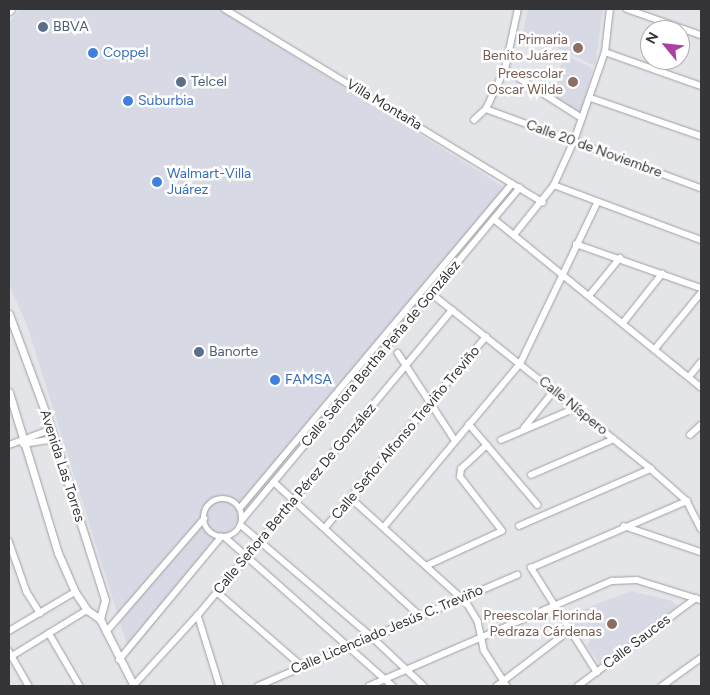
<!DOCTYPE html>
<meta charset="utf-8">
<style>
body{margin:0}
#map{position:relative;width:710px;height:695px;overflow:hidden;background:#e4e5e9;font-family:Figtree,sans-serif}
div>[style]{position:absolute}
.built>*{inset:0;background:#d7d9e4}
.roads{filter:drop-shadow(0 0 1px #9f9fa3) drop-shadow(0 0 1px #9f9fa3)}
.minor>*{height:5.5px;margin:-2.75px;padding:0 2.75px;transform-origin:2.75px;border-radius:2.75px;background:#fff}
.minor>.ring{margin:-2.75px;padding:0;box-sizing:content-box;background:none;border:5.5px solid #fff;border-radius:50%}
.tertiary>*{height:7px;margin:-3.5px;padding:0 3.5px;transform-origin:3.5px;border-radius:3.5px;background:#fff}
.primary>*{height:9px;margin:-4.5px;padding:0 4.5px;transform-origin:4.5px;border-radius:4.5px;background:#fff}
.dots>*{width:14px;height:14px;translate:-50% -50%;box-sizing:border-box;border:2px solid #fff;border-radius:50%}
span{translate:-50% -50%;white-space:nowrap;text-align:center;line-height:1.15;-webkit-text-stroke:5px #fff;paint-order:stroke}
.service-label{font-size:14px;color:#4e5e75}
.left{translate:0 -50%;text-align:left}
.education-label{font-size:14px;color:#785e54}
.right{translate:-100% -50%;text-align:right}
.shop-label{font-size:14px;color:#366cbe}
.street-label{font-size:14px;color:#353537}
.frame{position:absolute;inset:0;border:10px solid #353537;pointer-events:none}
.north{position:absolute;left:640px;top:20px;width:50px;height:50px;box-sizing:border-box;background:#fff;border:1px solid #aeaeaf;border-radius:50%;rotate:298deg;font-size:14px;font-weight:700;line-height:20px;text-align:center;color:#353537}
.north::after{content:'';display:block;margin:auto;width:18px;height:22px;background:#ab41a2;clip-path:polygon(50% 0,100% 100%,50% 72%,0 100%)}
</style>
<div id="map">
<div class="built">
<i style="clip-path:polygon(20px 9px,219px 9px,507px 189px,130px 654px,27px 325px,9px 285px,9px 23px)"></i>
<i style="clip-path:polygon(528px 9px,603px 9px,595px 66px,523px 31px)"></i>
<i style="clip-path:polygon(564px 55px,593px 68px,580px 114px,552px 97px)"></i>
<i style="clip-path:polygon(631px 591px,672px 601px,677px 606px,600px 664px,587px 646px,590px 640px,583px 632px,577px 632px,566px 616px)"></i>
</div>
<div class="roads">
<div class="minor">
<i style="left:225px;top:9px;width:372px;rotate:31.3deg"></i>
<i style="left:627px;top:9px;width:78px;rotate:19.4deg"></i>
<i style="left:605px;top:52px;width:102px;rotate:19.5deg"></i>
<i style="left:505px;top:69px;width:91px;rotate:32.5deg"></i>
<i style="left:591px;top:98px;width:116px;rotate:19.1deg"></i>
<i style="left:486px;top:109px;width:229px;rotate:20.2deg"></i>
<i style="left:474px;top:120px;width:16px;rotate:-43deg"></i>
<i style="left:486px;top:109px;width:44px;rotate:-64.6deg"></i>
<i style="left:505px;top:69px;width:61px;rotate:-77.8deg"></i>
<i style="left:554px;top:185px;width:157px;rotate:20.5deg"></i>
<i style="left:494px;top:219px;width:267px;rotate:39.1deg"></i>
<i style="left:514px;top:235px;width:64px;rotate:-51.3deg"></i>
<i style="left:554px;top:185px;width:48px;rotate:-65.6deg"></i>
<i style="left:574px;top:141px;width:94px;rotate:-70.8deg"></i>
<i style="left:605px;top:52px;width:43px;rotate:-83.4deg"></i>
<i style="left:576px;top:244px;width:133px;rotate:19.4deg"></i>
<i style="left:432px;top:294px;width:280px;rotate:38.6deg"></i>
<i style="left:651px;top:469px;width:48px;rotate:41.6deg"></i>
<i style="left:687px;top:501px;width:31px;rotate:63deg"></i>
<i style="left:589px;top:296px;width:49px;rotate:-50.8deg"></i>
<i style="left:623px;top:323px;width:63px;rotate:-51.5deg"></i>
<i style="left:655px;top:349px;width:72px;rotate:-50.6deg"></i>
<i style="left:398px;top:353px;width:104px;rotate:56.8deg"></i>
<i style="left:689px;top:377px;width:19px;rotate:-51deg"></i>
<i style="left:469px;top:424px;width:106px;rotate:49.6deg"></i>
<i style="left:524px;top:428px;width:48px;rotate:-51deg"></i>
<i style="left:690px;top:435px;width:15px;rotate:-42deg"></i>
<i style="left:501px;top:440px;width:82px;rotate:-23.1deg"></i>
<i style="left:23px;top:444px;width:30px;rotate:-9deg"></i>
<i style="left:9px;top:445px;width:44px;rotate:-20.1deg"></i>
<i style="left:531px;top:475px;width:90px;rotate:-23.4deg"></i>
<i style="left:274px;top:482px;width:198px;rotate:42.5deg"></i>
<i class="ring" style="left:204px;top:499px;width:32.5px;height:32.5px"></i>
<i style="left:352px;top:499px;width:155px;rotate:42.1deg"></i>
<i style="left:467px;top:603px;width:21px;rotate:59deg"></i>
<i style="left:478px;top:621px;width:30px;rotate:78deg"></i>
<i style="left:484px;top:650px;width:43px;rotate:57.4deg"></i>
<i style="left:240px;top:508px;width:423px;rotate:-50deg"></i>
<i style="left:242px;top:520px;width:433px;rotate:-50.1deg"></i>
<i style="left:241px;top:525px;width:172px;rotate:40.5deg"></i>
<i style="left:372px;top:637px;width:71px;rotate:43.3deg"></i>
<i style="left:519px;top:526px;width:144px;rotate:-23.4deg"></i>
<i style="left:624px;top:526px;width:81px;rotate:18.7deg"></i>
<i style="left:384px;top:527px;width:212px;rotate:-50.2deg"></i>
<i style="left:520px;top:364px;width:178px;rotate:-64.4deg"></i>
<i style="left:325px;top:528px;width:250px;rotate:-49.9deg"></i>
<i style="left:225px;top:537px;width:225px;rotate:41.6deg"></i>
<i style="left:9px;top:541px;width:54px;rotate:70.6deg"></i>
<i style="left:27px;top:592px;width:25px;rotate:58deg"></i>
<i style="left:428px;top:565px;width:81px;rotate:-24.7deg"></i>
<i style="left:502px;top:531px;width:68px;rotate:-127.9deg"></i>
<i style="left:460px;top:477px;width:8px;rotate:-83deg"></i>
<i style="left:461px;top:469px;width:35px;rotate:-43deg"></i>
<i style="left:217px;top:592px;width:113px;rotate:41deg"></i>
<i style="left:198px;top:615px;width:74px;rotate:72.8deg"></i>
<i style="left:9px;top:631px;width:77px;rotate:-30.6deg"></i>
<i style="left:106px;top:632px;width:150px;rotate:-49.1deg"></i>
<i style="left:49px;top:633px;width:61px;rotate:59.7deg"></i>
<i style="left:9px;top:651px;width:40px;rotate:60.3deg"></i>
<i style="left:12px;top:656px;width:88px;rotate:-31.5deg"></i>
<i style="left:119px;top:660px;width:160px;rotate:-50.3deg"></i>
<i style="left:597px;top:673px;width:124px;rotate:-122.2deg"></i>
<i style="left:531px;top:568px;width:170px;rotate:-23.2deg"></i>
<i style="left:134px;top:685px;width:95px;rotate:-47.6deg"></i>
<i style="left:198px;top:615px;width:397px;rotate:-50.2deg"></i>
<i style="left:258px;top:686px;width:282px;rotate:-23.2deg"></i>
<i style="left:369px;top:686px;width:265px;rotate:-23.4deg"></i>
<i style="left:612px;top:581px;width:25px;rotate:-2deg"></i>
<i style="left:637px;top:580px;width:67px;rotate:17.4deg"></i>
<i style="left:497px;top:686px;width:92px;rotate:-37.5deg"></i>
<i style="left:578px;top:686px;width:147px;rotate:-36.7deg"></i>
<i style="left:662px;top:686px;width:48px;rotate:-35.7deg"></i>
</div>
<div class="tertiary">
<i style="left:9px;top:314px;width:110px;rotate:69.7deg"></i>
<i style="left:47px;top:417px;width:192px;rotate:72.4deg"></i>
<i style="left:105px;top:600px;width:20px;rotate:105deg"></i>
<i style="left:9px;top:392px;width:168px;rotate:73.1deg"></i>
<i style="left:58px;top:553px;width:43px;rotate:66.4deg"></i>
<i style="left:75px;top:592px;width:22px;rotate:56deg"></i>
<i style="left:87px;top:610px;width:16px;rotate:35deg"></i>
<i style="left:100px;top:619px;width:75px;rotate:63.1deg"></i>
</div>
<div class="primary">
<i style="left:9px;top:10px;width:1px;rotate:-45deg"></i>
</div>
</div>
<div class="dots">
<i style="left:43px;top:27px;background:#5c6f8a"></i>
<i style="left:578px;top:48px;background:#8d6e63"></i>
<i style="left:93px;top:53px;background:#3f7fe0"></i>
<i style="left:181px;top:82px;background:#5c6f8a"></i>
<i style="left:573px;top:82px;background:#8d6e63"></i>
<i style="left:128px;top:101px;background:#3f7fe0"></i>
<i style="left:157px;top:182px;background:#3f7fe0"></i>
<i style="left:199px;top:352px;background:#5c6f8a"></i>
<i style="left:275px;top:380px;background:#3f7fe0"></i>
<i style="left:612px;top:624px;background:#8d6e63"></i>
</div>
<div class="service-label">
<span class="left" style="left:53px;top:27px">BBVA</span>
<span class="left" style="left:191px;top:82px">Telcel</span>
<span class="left" style="left:209px;top:352px">Banorte</span>
</div>
<div class="education-label">
<span class="right" style="left:568px;top:48px">Primaria<br>Benito Juárez</span>
<span class="right" style="left:563px;top:82px">Preescolar<br>Oscar Wilde</span>
<span class="right" style="left:602px;top:624px">Preescolar Florinda<br>Pedraza Cárdenas</span>
</div>
<div class="shop-label">
<span class="left" style="left:103px;top:53px">Coppel</span>
<span class="left" style="left:138px;top:101px">Suburbia</span>
<span class="left" style="left:167px;top:182px">Walmart-Villa<br>Juárez</span>
<span class="left" style="left:285px;top:380px">FAMSA</span>
</div>
<div class="street-label">
<span style="left:384px;top:105px;rotate:31deg">Villa Montaña</span>
<span style="left:594px;top:149px;rotate:20deg">Calle 20 de Noviembre</span>
<span style="left:381px;top:354px;rotate:-50deg">Calle Señora Bertha Peña de González</span>
<span style="left:573px;top:406px;rotate:39deg">Calle Níspero</span>
<span style="left:406px;top:433px;rotate:-50deg">Calle Señor Alfonso Treviño Treviño</span>
<span style="left:62px;top:466px;rotate:72deg">Avenida Las Torres</span>
<span style="left:295px;top:499px;rotate:-50deg">Calle Señora Bertha Pérez De González</span>
<span style="left:387px;top:630px;rotate:-23deg">Calle Licenciado Jesús C. Treviño</span>
<span style="left:637px;top:642px;rotate:-37deg">Calle Sauces</span>
</div>
<div class="frame"></div>
<div class="north">N</div>
</div>
